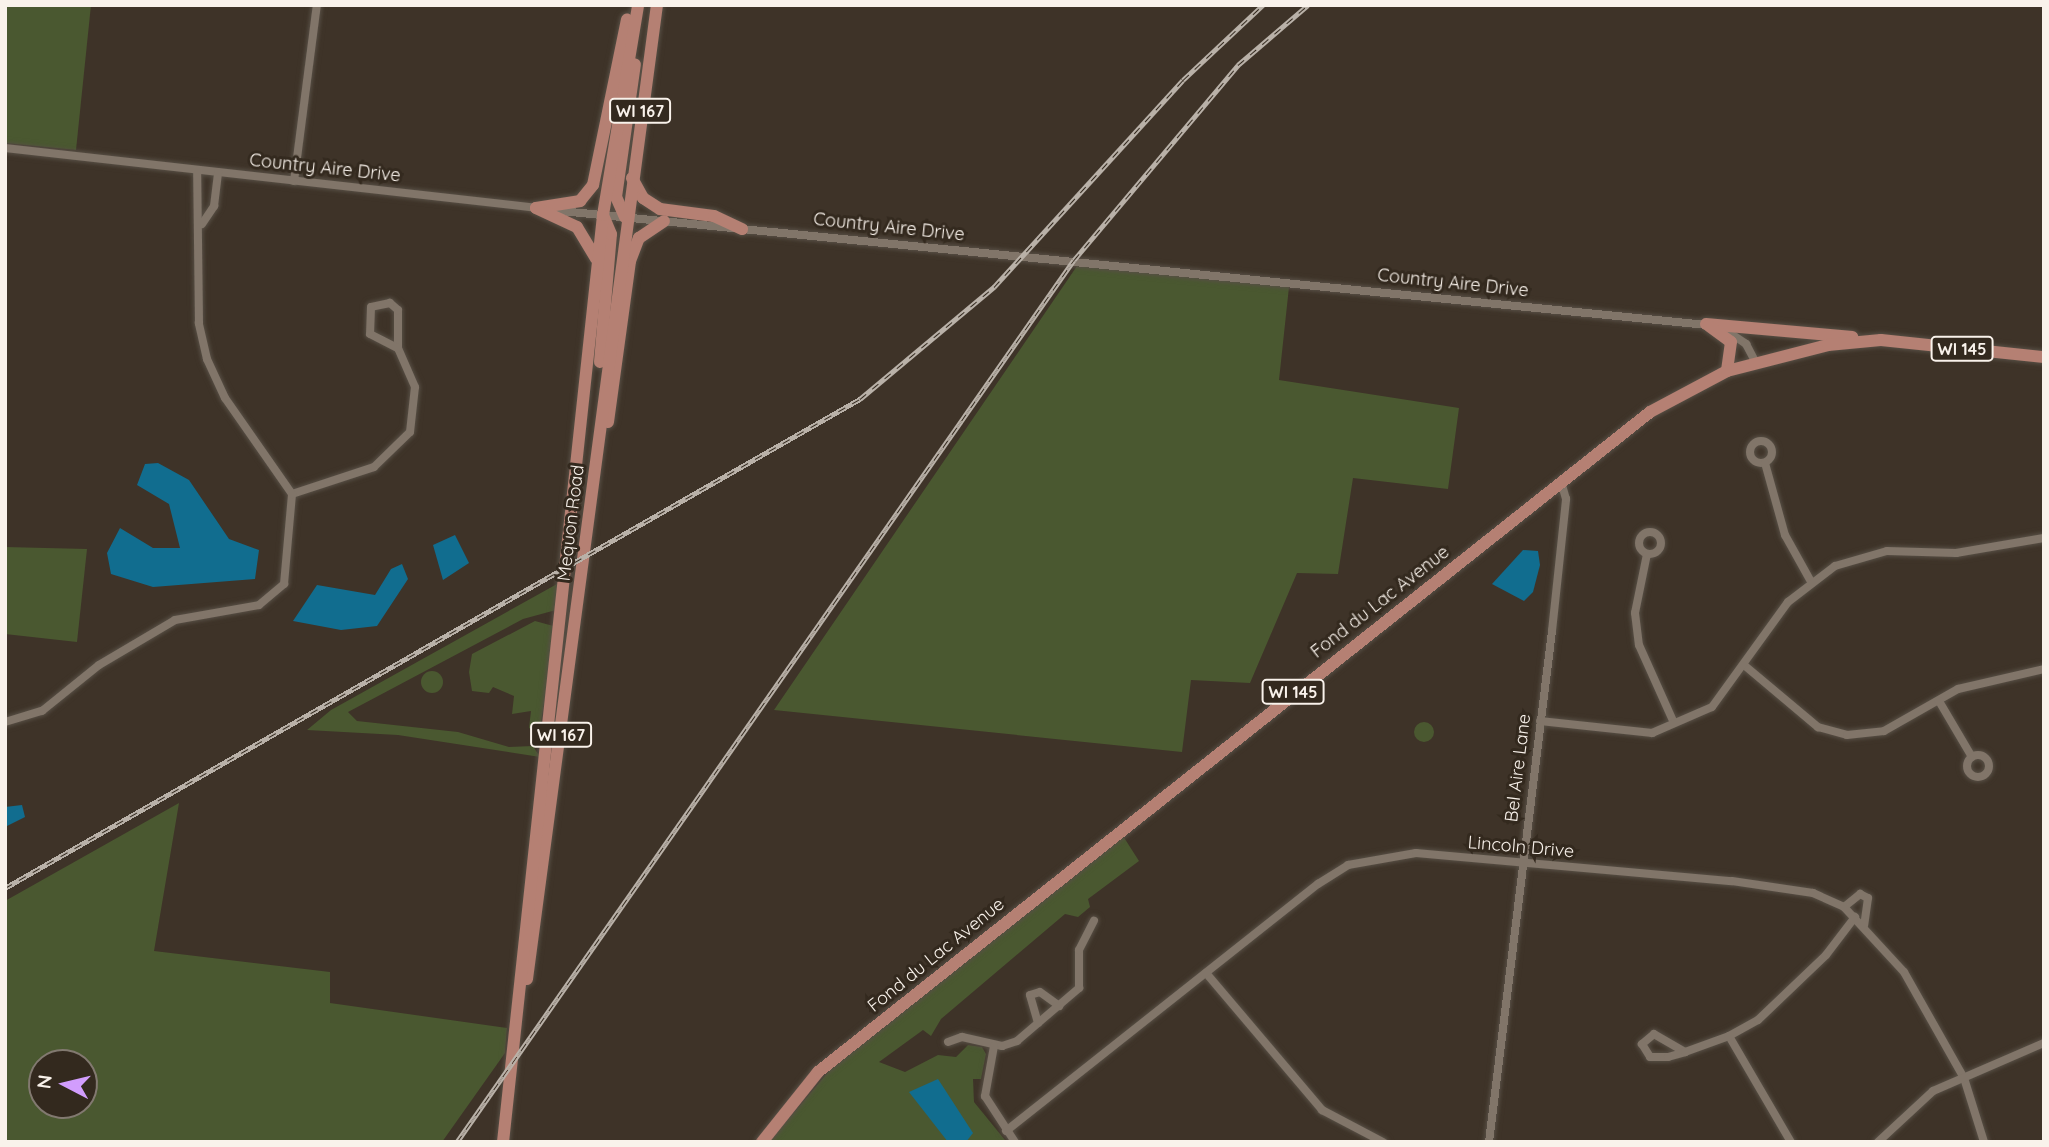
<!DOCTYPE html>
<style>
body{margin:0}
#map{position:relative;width:2049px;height:1147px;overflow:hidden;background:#3e3328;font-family:Quicksand,sans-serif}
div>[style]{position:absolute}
.green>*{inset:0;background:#4a5830}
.round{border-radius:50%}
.water>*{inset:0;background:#116d8f}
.roads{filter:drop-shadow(0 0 2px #574f45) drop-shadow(0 0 2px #574f45)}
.street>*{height:8px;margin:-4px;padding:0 4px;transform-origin:4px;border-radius:4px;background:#817569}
.street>.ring{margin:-4px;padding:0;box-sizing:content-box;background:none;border:8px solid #817569;border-radius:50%}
.primary>*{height:12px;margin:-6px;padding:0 6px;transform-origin:6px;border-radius:6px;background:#b58073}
.rail>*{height:5px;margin-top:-2.5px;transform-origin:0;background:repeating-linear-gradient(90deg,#33291e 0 8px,#b9b1a8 0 16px);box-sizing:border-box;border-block:2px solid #b9b1a8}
span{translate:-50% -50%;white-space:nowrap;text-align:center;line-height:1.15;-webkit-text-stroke:6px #33291e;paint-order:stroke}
.shield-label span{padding:2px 5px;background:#33291e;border:2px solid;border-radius:5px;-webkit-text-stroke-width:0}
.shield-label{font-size:16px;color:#f9f2eb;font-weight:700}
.street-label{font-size:18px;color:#f9f2eb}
.frame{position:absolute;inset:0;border:7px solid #f9f2eb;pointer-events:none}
.north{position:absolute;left:28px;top:1049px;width:70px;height:70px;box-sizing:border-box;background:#33291e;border:2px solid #827970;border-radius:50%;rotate:277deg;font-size:19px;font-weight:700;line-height:28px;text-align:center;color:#f9f2eb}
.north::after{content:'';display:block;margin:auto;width:24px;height:32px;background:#d29dfd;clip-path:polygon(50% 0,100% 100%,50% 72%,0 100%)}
</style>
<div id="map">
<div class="green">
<i style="clip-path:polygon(5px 5px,91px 5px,76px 150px,5px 143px)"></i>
<i style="clip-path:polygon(1077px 266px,1289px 287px,1279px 380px,1459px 408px,1448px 489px,1353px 478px,1338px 574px,1297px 573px,1250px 683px,1191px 680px,1182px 752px,774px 710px)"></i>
<i style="clip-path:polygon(5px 547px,87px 549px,77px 642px,5px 634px)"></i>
<i style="clip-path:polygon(557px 584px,556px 610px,523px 619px,348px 712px,357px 721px,458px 732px,509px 747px,533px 746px,540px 757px,398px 735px,307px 730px,331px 710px)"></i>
<i style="clip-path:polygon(535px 621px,557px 627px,539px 733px,529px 728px,531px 711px,512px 714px,514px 696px,493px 687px,489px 693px,472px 691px,469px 672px,472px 654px)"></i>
<i class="round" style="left:421px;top:671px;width:22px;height:22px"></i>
<i class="round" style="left:1414px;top:722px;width:20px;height:20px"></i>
<i style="clip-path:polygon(evenodd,179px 803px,154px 951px,330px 972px,330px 1003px,507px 1028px,505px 1053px,442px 1142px,5px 1142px,5px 901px,179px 803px,42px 1063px,84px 1063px,84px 1105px,42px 1105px,42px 1063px)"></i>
<i style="clip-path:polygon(1123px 836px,1139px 861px,1088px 899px,1090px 907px,1078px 917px,1065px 914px,941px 1019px,931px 1036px,923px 1030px,879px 1062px,905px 1072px,938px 1055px,956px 1057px,968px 1045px,982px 1047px,986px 1054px,981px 1079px,973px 1079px,974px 1102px,1005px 1140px,769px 1142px,835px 1064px)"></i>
</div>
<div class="water">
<i style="clip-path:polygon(158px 463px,189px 480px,229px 539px,259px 550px,255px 579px,153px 587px,111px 574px,107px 553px,120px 528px,153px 548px,180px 548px,169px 504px,137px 485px,145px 464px)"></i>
<i style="clip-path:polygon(455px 535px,469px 563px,443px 580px,433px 545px)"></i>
<i style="clip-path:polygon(1523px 550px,1538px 551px,1540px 565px,1533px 592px,1524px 601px,1492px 584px)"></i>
<i style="clip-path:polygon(402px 564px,408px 579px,377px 626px,341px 630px,293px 621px,317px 585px,375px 595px,391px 569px)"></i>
<i style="clip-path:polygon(22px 805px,25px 817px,5px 827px,5px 807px)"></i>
<i style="clip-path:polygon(938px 1079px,973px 1133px,966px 1142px,948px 1142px,909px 1092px)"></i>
</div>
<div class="roads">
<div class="street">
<i style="left:5px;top:148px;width:536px;rotate:6.42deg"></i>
<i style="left:294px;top:181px;width:177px;rotate:-82.6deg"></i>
<i style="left:551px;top:210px;width:1163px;rotate:5.68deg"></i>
<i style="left:202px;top:224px;width:22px;rotate:-56deg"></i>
<i style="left:214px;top:206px;width:34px;rotate:-83deg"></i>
<i style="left:1724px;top:329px;width:27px;rotate:34deg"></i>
<i style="left:1746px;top:344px;width:19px;rotate:62deg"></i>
<i class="ring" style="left:1750px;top:441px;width:14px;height:14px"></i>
<i style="left:1765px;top:463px;width:75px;rotate:74.5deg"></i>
<i style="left:1785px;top:535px;width:51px;rotate:60.9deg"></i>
<i style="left:292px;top:494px;width:86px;rotate:-18.2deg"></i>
<i style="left:374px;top:467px;width:50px;rotate:-44.2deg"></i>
<i style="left:410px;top:432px;width:45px;rotate:-83.7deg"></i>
<i style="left:415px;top:387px;width:43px;rotate:-113.6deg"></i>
<i style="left:398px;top:348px;width:38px;rotate:-90deg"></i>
<i style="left:398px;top:310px;width:11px;rotate:-139deg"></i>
<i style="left:390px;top:303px;width:19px;rotate:168deg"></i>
<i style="left:371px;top:307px;width:27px;rotate:92deg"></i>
<i style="left:370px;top:334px;width:31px;rotate:27deg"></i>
<i class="ring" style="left:1639px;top:532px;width:14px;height:14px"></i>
<i style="left:1647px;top:554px;width:60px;rotate:101.5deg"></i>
<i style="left:1635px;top:613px;width:32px;rotate:83deg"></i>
<i style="left:1639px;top:645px;width:85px;rotate:65.8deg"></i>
<i style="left:1744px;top:665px;width:97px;rotate:40deg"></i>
<i style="left:1818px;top:727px;width:30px;rotate:15deg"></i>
<i style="left:1847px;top:735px;width:37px;rotate:-6deg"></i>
<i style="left:1884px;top:731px;width:85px;rotate:-29.6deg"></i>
<i style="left:1958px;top:689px;width:88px;rotate:-13.1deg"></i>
<i style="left:1939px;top:701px;width:65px;rotate:59.5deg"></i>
<i style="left:1540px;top:721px;width:113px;rotate:6.1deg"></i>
<i style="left:1652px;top:733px;width:65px;rotate:-23.4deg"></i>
<i style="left:1712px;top:707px;width:130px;rotate:-54.1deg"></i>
<i style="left:1788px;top:602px;width:59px;rotate:-37.5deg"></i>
<i style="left:1835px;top:566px;width:54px;rotate:-16.1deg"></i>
<i style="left:1887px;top:551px;width:69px;rotate:1.7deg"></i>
<i style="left:1956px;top:553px;width:89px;rotate:-9.7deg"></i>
<i style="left:5px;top:722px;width:39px;rotate:-17deg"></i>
<i style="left:42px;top:711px;width:73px;rotate:-38.9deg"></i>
<i style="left:99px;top:665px;width:88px;rotate:-30.6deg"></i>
<i style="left:175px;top:620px;width:85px;rotate:-10.1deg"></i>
<i style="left:259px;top:605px;width:33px;rotate:-40deg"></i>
<i style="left:284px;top:584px;width:90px;rotate:-84.9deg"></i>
<i style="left:292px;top:494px;width:117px;rotate:-124.9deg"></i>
<i style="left:225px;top:398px;width:43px;rotate:-114.8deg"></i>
<i style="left:207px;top:359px;width:37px;rotate:-103deg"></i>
<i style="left:199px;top:323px;width:153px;rotate:-90.7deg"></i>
<i class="ring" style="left:1967px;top:755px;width:14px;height:14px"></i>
<i style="left:1844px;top:907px;width:21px;rotate:-39deg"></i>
<i style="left:1860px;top:894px;width:9px;rotate:27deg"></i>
<i style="left:1868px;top:898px;width:27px;rotate:98deg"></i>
<i style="left:1206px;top:973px;width:180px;rotate:49.7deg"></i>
<i style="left:1322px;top:1110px;width:69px;rotate:27.7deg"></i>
<i style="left:1038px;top:1023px;width:29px;rotate:-106deg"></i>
<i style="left:1030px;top:995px;width:10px;rotate:-17deg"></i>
<i style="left:1040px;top:992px;width:24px;rotate:36deg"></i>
<i style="left:1729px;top:1036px;width:123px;rotate:59.7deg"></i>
<i style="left:948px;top:1042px;width:15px;rotate:-20deg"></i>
<i style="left:962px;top:1037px;width:41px;rotate:12.7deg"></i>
<i style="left:1002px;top:1046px;width:16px;rotate:-18deg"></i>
<i style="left:1017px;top:1041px;width:82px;rotate:-40.5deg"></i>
<i style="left:1079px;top:988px;width:38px;rotate:-90deg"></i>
<i style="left:1079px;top:950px;width:33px;rotate:-63deg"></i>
<i style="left:994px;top:1046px;width:51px;rotate:100.2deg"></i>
<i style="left:985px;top:1096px;width:55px;rotate:56.9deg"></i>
<i style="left:1685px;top:1052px;width:36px;rotate:-150deg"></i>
<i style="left:1654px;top:1034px;width:16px;rotate:140deg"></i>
<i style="left:1642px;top:1044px;width:15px;rotate:58deg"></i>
<i style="left:1650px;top:1057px;width:18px"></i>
<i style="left:1668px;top:1057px;width:18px;rotate:-16deg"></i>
<i style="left:1685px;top:1052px;width:47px;rotate:-20deg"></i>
<i style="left:1729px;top:1036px;width:33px;rotate:-29deg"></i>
<i style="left:1758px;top:1020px;width:94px;rotate:-43.7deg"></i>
<i style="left:1826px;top:955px;width:48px;rotate:-52.7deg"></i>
<i style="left:1006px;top:1131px;width:398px;rotate:-38.4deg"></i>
<i style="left:1318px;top:884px;width:36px;rotate:-32deg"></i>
<i style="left:1348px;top:865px;width:69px;rotate:-10deg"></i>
<i style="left:1416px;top:853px;width:317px;rotate:5.1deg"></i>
<i style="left:1732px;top:881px;width:82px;rotate:8.4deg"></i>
<i style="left:1813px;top:893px;width:34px;rotate:24deg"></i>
<i style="left:1844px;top:907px;width:88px;rotate:47.3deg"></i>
<i style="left:1904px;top:972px;width:122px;rotate:60.5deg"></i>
<i style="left:1964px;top:1078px;width:67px;rotate:72.6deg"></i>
<i style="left:1489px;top:1142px;width:515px;rotate:-82.97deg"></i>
<i style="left:1552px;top:631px;width:133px;rotate:-83.9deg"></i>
<i style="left:1566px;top:499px;width:18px;rotate:-106deg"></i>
<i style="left:1878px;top:1142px;width:75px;rotate:-42.8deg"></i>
<i style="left:1933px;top:1091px;width:121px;rotate:-23.4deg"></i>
</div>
<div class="primary">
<i style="left:632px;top:178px;width:23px;rotate:61deg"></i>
<i style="left:643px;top:198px;width:20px;rotate:33deg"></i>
<i style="left:660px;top:209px;width:54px;rotate:7.4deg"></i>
<i style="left:714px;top:216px;width:31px;rotate:25deg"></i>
<i style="left:536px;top:208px;width:45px;rotate:-9deg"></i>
<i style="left:580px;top:201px;width:21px;rotate:-51deg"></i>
<i style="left:593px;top:185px;width:169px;rotate:-78.4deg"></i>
<i style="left:536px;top:208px;width:45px;rotate:24.9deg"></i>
<i style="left:577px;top:227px;width:37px;rotate:59deg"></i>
<i style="left:625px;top:217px;width:22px;rotate:-114deg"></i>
<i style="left:616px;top:197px;width:134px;rotate:-81.9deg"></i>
<i style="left:1706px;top:324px;width:147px;rotate:5.1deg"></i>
<i style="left:1709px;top:326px;width:27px;rotate:36deg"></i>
<i style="left:1731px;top:342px;width:29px;rotate:98deg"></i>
<i style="left:600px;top:362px;width:128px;rotate:-85.1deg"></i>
<i style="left:611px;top:234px;width:21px;rotate:-113deg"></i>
<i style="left:608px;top:422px;width:162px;rotate:-82.2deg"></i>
<i style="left:630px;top:261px;width:25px;rotate:-69deg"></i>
<i style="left:639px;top:238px;width:30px;rotate:-34deg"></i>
<i style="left:527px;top:979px;width:983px;rotate:-82.4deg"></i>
<i style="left:503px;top:1142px;width:932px;rotate:-83.84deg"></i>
<i style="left:603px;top:215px;width:213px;rotate:-80.5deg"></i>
<i style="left:762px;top:1142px;width:90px;rotate:-51.3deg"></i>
<i style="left:818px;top:1072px;width:1062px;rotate:-38.42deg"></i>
<i style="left:1650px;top:412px;width:87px;rotate:-28deg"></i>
<i style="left:1727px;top:371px;width:104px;rotate:-14.4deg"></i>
<i style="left:1828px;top:345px;width:53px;rotate:-5.4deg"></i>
<i style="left:1881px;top:340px;width:164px;rotate:6deg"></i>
</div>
</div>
<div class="rail">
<i style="left:5px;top:888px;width:985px;rotate:-29.77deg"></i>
<i style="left:860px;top:399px;width:175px;rotate:-39.9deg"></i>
<i style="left:994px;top:287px;width:280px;rotate:-47.6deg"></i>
<i style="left:1183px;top:80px;width:110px;rotate:-43.2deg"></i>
<i style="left:457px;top:1142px;width:1076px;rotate:-55.03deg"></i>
<i style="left:1074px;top:260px;width:255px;rotate:-49.9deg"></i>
<i style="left:1238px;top:65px;width:92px;rotate:-40.6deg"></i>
</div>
<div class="shield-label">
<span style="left:640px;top:111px">WI 167</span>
<span style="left:1962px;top:349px">WI 145</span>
<span style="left:1293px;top:692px">WI 145</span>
<span style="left:561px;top:735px">WI 167</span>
</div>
<div class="street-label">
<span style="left:325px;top:168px;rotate:6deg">Country Aire Drive</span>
<span style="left:889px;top:227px;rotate:6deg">Country Aire Drive</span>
<span style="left:1453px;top:283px;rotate:6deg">Country Aire Drive</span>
<span style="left:571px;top:523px;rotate:-83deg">Mequon Road</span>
<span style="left:1380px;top:602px;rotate:-38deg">Fond du Lac Avenue</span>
<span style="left:1518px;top:768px;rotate:-83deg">Bel Aire Lane</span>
<span style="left:1521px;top:847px;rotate:5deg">Lincoln Drive</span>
<span style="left:936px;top:955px;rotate:-39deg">Fond du Lac Avenue</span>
</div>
<div class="frame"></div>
<div class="north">N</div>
</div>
